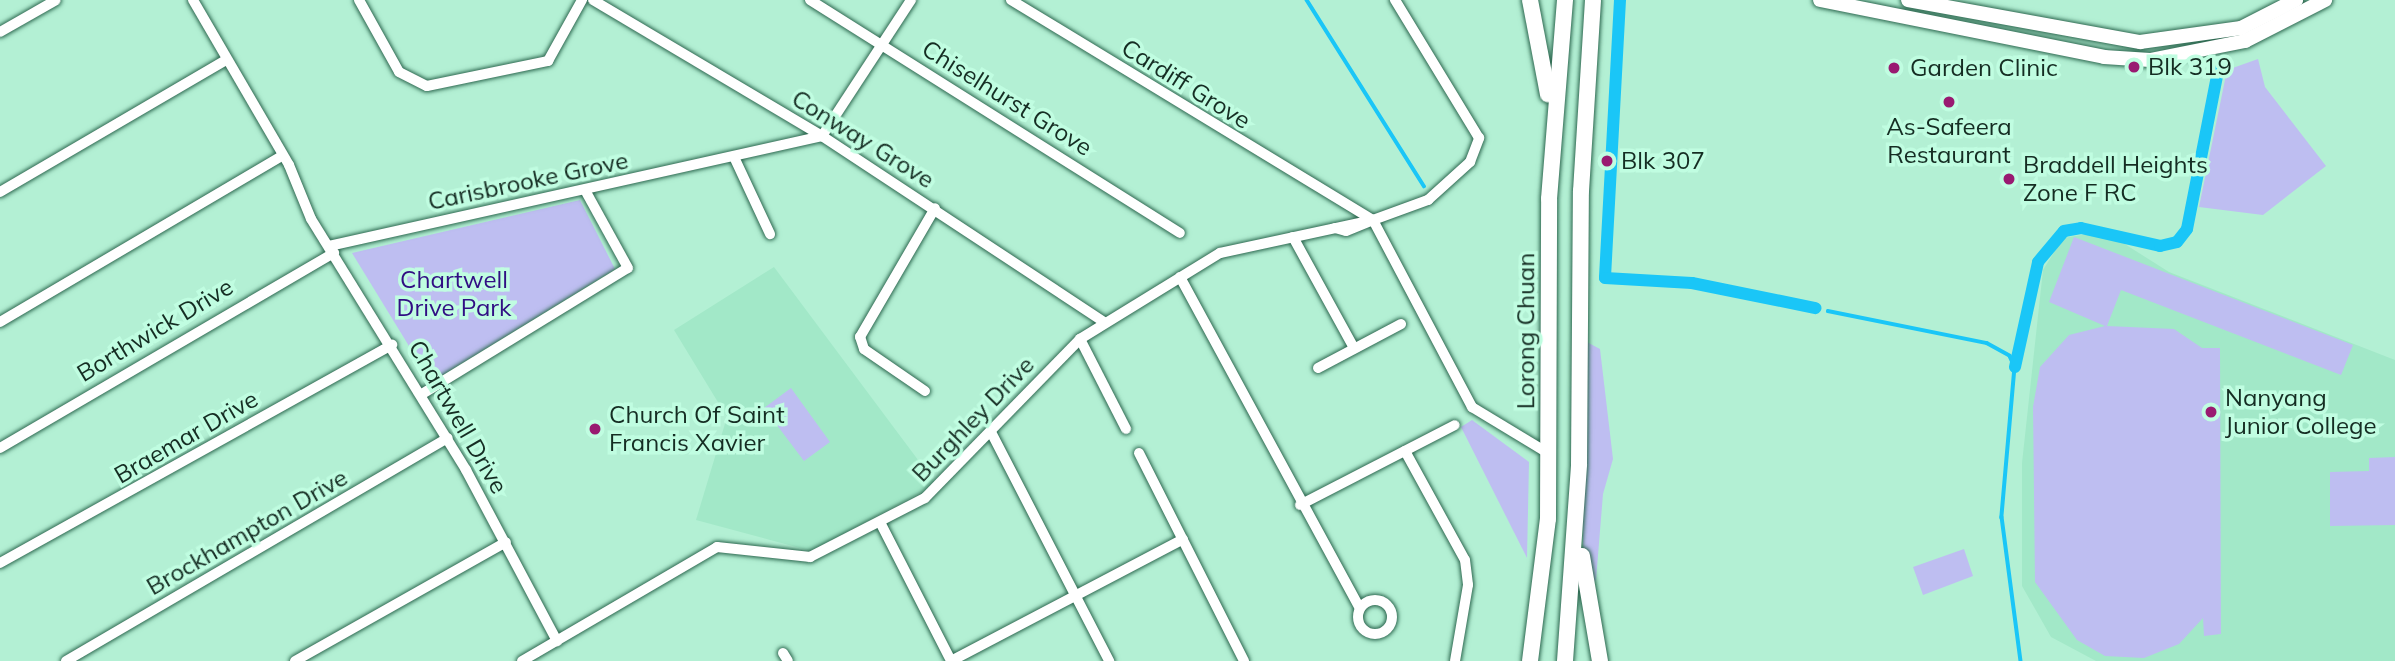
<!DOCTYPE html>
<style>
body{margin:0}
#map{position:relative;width:2395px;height:661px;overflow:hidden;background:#b3f0d4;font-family:Mulish,sans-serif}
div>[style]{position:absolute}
.built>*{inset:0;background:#a2e8c8}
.green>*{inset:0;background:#bebef1}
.stream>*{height:3.5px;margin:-1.75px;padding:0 1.75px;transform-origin:1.75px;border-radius:1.75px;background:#1ac6f7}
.canal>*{height:12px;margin:-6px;padding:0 6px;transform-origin:6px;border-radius:6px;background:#1ac6f7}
.roads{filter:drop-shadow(0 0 2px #2d6850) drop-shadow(0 0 2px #2d6850)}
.minor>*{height:10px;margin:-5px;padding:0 5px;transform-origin:5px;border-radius:5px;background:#fff}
.minor>.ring{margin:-5px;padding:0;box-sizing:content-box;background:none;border:10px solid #fff;border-radius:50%}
.secondary>*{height:14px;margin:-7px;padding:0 7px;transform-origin:7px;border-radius:7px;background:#fff}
.primary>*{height:16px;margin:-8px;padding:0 8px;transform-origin:8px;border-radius:8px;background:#fff}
.dots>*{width:19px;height:19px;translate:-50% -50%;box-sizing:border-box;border:4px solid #c0fde1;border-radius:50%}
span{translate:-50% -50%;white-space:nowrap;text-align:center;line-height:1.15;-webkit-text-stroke:7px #c0fde1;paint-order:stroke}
.poi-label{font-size:24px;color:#152d23}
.left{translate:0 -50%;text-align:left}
.street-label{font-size:24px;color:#152d23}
.park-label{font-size:24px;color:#310e83}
</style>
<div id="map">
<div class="built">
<i style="clip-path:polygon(2088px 234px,2120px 241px,2169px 272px,2395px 360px,2395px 661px,2096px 661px,2051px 637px,2022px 586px,2022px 463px,2043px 270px,2063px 238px)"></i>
<i style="clip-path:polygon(774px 267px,936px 484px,811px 551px,696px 520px,727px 417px,674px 330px)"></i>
</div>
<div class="green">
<i style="clip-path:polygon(2258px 59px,2265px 87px,2326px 166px,2263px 215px,2199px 207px,2227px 70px)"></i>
<i style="clip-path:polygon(580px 200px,615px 269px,431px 382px,352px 253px)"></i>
<i style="clip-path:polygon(2074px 237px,2353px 345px,2341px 375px,2121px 290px,2107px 326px,2174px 329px,2202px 348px,2220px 348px,2221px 634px,2204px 636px,2203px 618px,2179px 644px,2144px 658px,2105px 656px,2077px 640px,2035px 582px,2033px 407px,2040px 367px,2069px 335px,2105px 326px,2049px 302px)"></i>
<i style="clip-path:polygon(1583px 340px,1600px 349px,1613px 459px,1603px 494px,1596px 580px,1583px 590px)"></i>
<i style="clip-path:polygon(791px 388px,830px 442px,804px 461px,764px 408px)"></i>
<i style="clip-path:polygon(1472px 420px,1529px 462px,1527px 558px,1461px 427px)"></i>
<i style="clip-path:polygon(2395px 457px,2395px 525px,2330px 526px,2330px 472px,2369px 471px,2369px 458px)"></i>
<i style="clip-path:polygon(1964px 549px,1973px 576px,1923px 595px,1913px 567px)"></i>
</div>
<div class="stream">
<i style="left:1307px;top:0;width:220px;rotate:57.8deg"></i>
<i style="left:1828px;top:311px;width:162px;rotate:11.4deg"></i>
<i style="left:1987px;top:343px;width:26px;rotate:29deg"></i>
<i style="left:2010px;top:356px;width:12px;rotate:66deg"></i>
<i style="left:2015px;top:367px;width:151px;rotate:95deg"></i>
<i style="left:2002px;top:517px;width:145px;rotate:82.5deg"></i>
</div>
<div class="canal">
<i style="left:1620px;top:0;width:278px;rotate:93.1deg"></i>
<i style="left:1605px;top:278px;width:87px;rotate:3.3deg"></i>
<i style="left:1692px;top:283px;width:126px;rotate:11.5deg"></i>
<i style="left:2015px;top:367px;width:107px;rotate:-77.6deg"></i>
<i style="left:2038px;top:262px;width:40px;rotate:-50deg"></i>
<i style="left:2064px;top:231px;width:17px;rotate:-10deg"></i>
<i style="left:2081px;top:228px;width:81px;rotate:12.8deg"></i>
<i style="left:2160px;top:246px;width:17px;rotate:-13deg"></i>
<i style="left:2177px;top:242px;width:16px;rotate:-52deg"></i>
<i style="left:2187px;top:229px;width:161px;rotate:-78.9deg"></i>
</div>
<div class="roads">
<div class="minor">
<i style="left:193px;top:0;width:191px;rotate:59.8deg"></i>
<i style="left:289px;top:165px;width:58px;rotate:67.8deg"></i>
<i style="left:311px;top:219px;width:295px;rotate:58.3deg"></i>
<i style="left:466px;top:470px;width:194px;rotate:62deg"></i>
<i style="left:359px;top:0;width:82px;rotate:60.9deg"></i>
<i style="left:399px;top:72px;width:31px;rotate:27deg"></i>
<i style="left:427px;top:86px;width:124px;rotate:-11.7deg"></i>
<i style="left:548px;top:61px;width:70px;rotate:-60.9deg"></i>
<i style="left:593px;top:0;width:266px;rotate:30.7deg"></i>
<i style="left:822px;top:136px;width:338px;rotate:33.4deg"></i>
<i style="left:810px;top:0;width:437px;rotate:32.2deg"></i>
<i style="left:1011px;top:0;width:424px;rotate:31.3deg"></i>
<i style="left:1373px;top:220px;width:212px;rotate:62.1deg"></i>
<i style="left:1472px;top:407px;width:89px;rotate:31.2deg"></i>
<i style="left:0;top:32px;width:64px;rotate:-29.7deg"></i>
<i style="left:735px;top:159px;width:83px;rotate:65deg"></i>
<i style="left:0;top:192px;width:262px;rotate:-30.3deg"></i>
<i style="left:1335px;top:228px;width:11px;rotate:15deg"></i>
<i style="left:1346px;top:231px;width:29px;rotate:-22deg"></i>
<i style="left:1293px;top:237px;width:127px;rotate:61.2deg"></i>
<i style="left:329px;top:246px;width:505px;rotate:-12.58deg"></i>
<i style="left:822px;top:136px;width:163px;rotate:-56.8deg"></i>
<i style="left:1180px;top:277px;width:377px;rotate:61.5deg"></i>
<i style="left:0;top:322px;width:327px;rotate:-30.5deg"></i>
<i style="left:1080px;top:339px;width:101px;rotate:62.9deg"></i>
<i style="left:1318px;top:368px;width:94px;rotate:-27.9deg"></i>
<i style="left:925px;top:391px;width:74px;rotate:-145.5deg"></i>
<i style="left:864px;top:349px;width:13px;rotate:-108deg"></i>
<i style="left:860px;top:337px;width:149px;rotate:-59.8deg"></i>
<i style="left:422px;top:394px;width:241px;rotate:-31.5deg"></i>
<i style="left:628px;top:268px;width:89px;rotate:-118.9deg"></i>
<i style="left:991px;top:432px;width:258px;rotate:62.7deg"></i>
<i style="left:0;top:448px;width:387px;rotate:-30.3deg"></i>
<i style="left:1405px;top:451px;width:124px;rotate:61.2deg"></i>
<i style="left:1465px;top:560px;width:25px;rotate:83deg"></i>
<i style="left:1468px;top:585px;width:77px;rotate:99.7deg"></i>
<i style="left:1139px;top:453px;width:233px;rotate:63.2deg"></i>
<i style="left:1300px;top:505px;width:174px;rotate:-27.3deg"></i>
<i style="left:881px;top:524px;width:154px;rotate:62.9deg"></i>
<i style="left:951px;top:661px;width:262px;rotate:-27.7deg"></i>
<i style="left:0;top:563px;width:449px;rotate:-29.1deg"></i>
<i class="ring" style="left:1358px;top:600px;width:24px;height:24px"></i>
<i style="left:783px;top:653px;width:9px;rotate:58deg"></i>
<i style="left:66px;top:661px;width:442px;rotate:-30.3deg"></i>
<i style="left:295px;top:661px;width:242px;rotate:-29.4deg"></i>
<i style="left:522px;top:661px;width:226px;rotate:-30.3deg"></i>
<i style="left:717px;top:547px;width:94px;rotate:6.1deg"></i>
<i style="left:810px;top:557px;width:129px;rotate:-27.2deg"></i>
<i style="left:925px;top:498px;width:222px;rotate:-45.7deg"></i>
<i style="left:1080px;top:339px;width:164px;rotate:-31.6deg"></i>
<i style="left:1220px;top:253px;width:157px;rotate:-12.2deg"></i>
<i style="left:1373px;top:220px;width:59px;rotate:-20deg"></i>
<i style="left:1428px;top:200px;width:57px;rotate:-42.1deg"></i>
<i style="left:1470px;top:162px;width:26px;rotate:-69deg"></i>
<i style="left:1479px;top:138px;width:162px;rotate:-121.3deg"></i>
</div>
<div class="secondary">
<i style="left:1820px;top:0;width:290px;rotate:11.3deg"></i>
<i style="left:2104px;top:57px;width:46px;rotate:3.7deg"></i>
<i style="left:2150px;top:60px;width:97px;rotate:-11.3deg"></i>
<i style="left:2245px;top:41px;width:90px;rotate:-27.1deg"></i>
<i style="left:1908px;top:0;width:236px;rotate:10.3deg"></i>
<i style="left:2140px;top:42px;width:102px;rotate:-7.9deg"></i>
<i style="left:2241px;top:28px;width:62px;rotate:-27deg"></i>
</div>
<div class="primary">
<i style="left:1530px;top:0;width:96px;rotate:79.2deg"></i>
<i style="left:1582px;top:556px;width:107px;rotate:80.3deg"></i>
<i style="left:1530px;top:661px;width:143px;rotate:-82.8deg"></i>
<i style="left:1548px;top:519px;width:320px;rotate:-89.8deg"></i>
<i style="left:1549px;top:199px;width:200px;rotate:-85.4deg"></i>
<i style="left:1565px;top:661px;width:197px;rotate:-85.9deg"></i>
<i style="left:1579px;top:464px;width:273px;rotate:-89.6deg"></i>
<i style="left:1581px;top:191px;width:191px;rotate:-86.4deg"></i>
</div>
</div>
<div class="dots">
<i style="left:2134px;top:67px;background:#991a71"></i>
<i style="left:1894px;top:68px;background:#991a71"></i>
<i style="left:1949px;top:102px;background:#991a71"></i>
<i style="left:1607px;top:161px;background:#991a71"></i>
<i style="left:2009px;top:179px;background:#991a71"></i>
<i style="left:2211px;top:412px;background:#991a71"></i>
<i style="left:595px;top:429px;background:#991a71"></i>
</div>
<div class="poi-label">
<span class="left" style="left:2148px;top:67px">Blk 319</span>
<span class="left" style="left:1910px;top:68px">Garden Clinic</span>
<span style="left:1949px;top:141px">As-Safeera<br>Restaurant</span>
<span class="left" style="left:1621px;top:161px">Blk 307</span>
<span class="left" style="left:2023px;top:179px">Braddell Heights<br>Zone F RC</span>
<span class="left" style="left:2225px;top:412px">Nanyang<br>Junior College</span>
<span class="left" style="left:609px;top:429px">Church Of Saint<br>Francis Xavier</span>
</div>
<div class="street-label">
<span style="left:1186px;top:84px;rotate:32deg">Cardiff Grove</span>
<span style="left:1007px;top:98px;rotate:32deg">Chiselhurst Grove</span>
<span style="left:863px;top:139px;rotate:32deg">Conway Grove</span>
<span style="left:528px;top:181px;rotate:-12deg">Carisbrooke Grove</span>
<span style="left:155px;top:330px;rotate:-31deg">Borthwick Drive</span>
<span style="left:1526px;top:331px;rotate:-90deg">Lorong Chuan</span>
<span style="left:458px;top:417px;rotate:60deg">Chartwell Drive</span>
<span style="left:973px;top:419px;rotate:-46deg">Burghley Drive</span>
<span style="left:186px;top:437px;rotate:-30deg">Braemar Drive</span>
<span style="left:247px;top:532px;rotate:-30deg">Brockhampton Drive</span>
</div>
<div class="park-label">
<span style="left:454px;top:294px">Chartwell<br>Drive Park</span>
</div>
</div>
